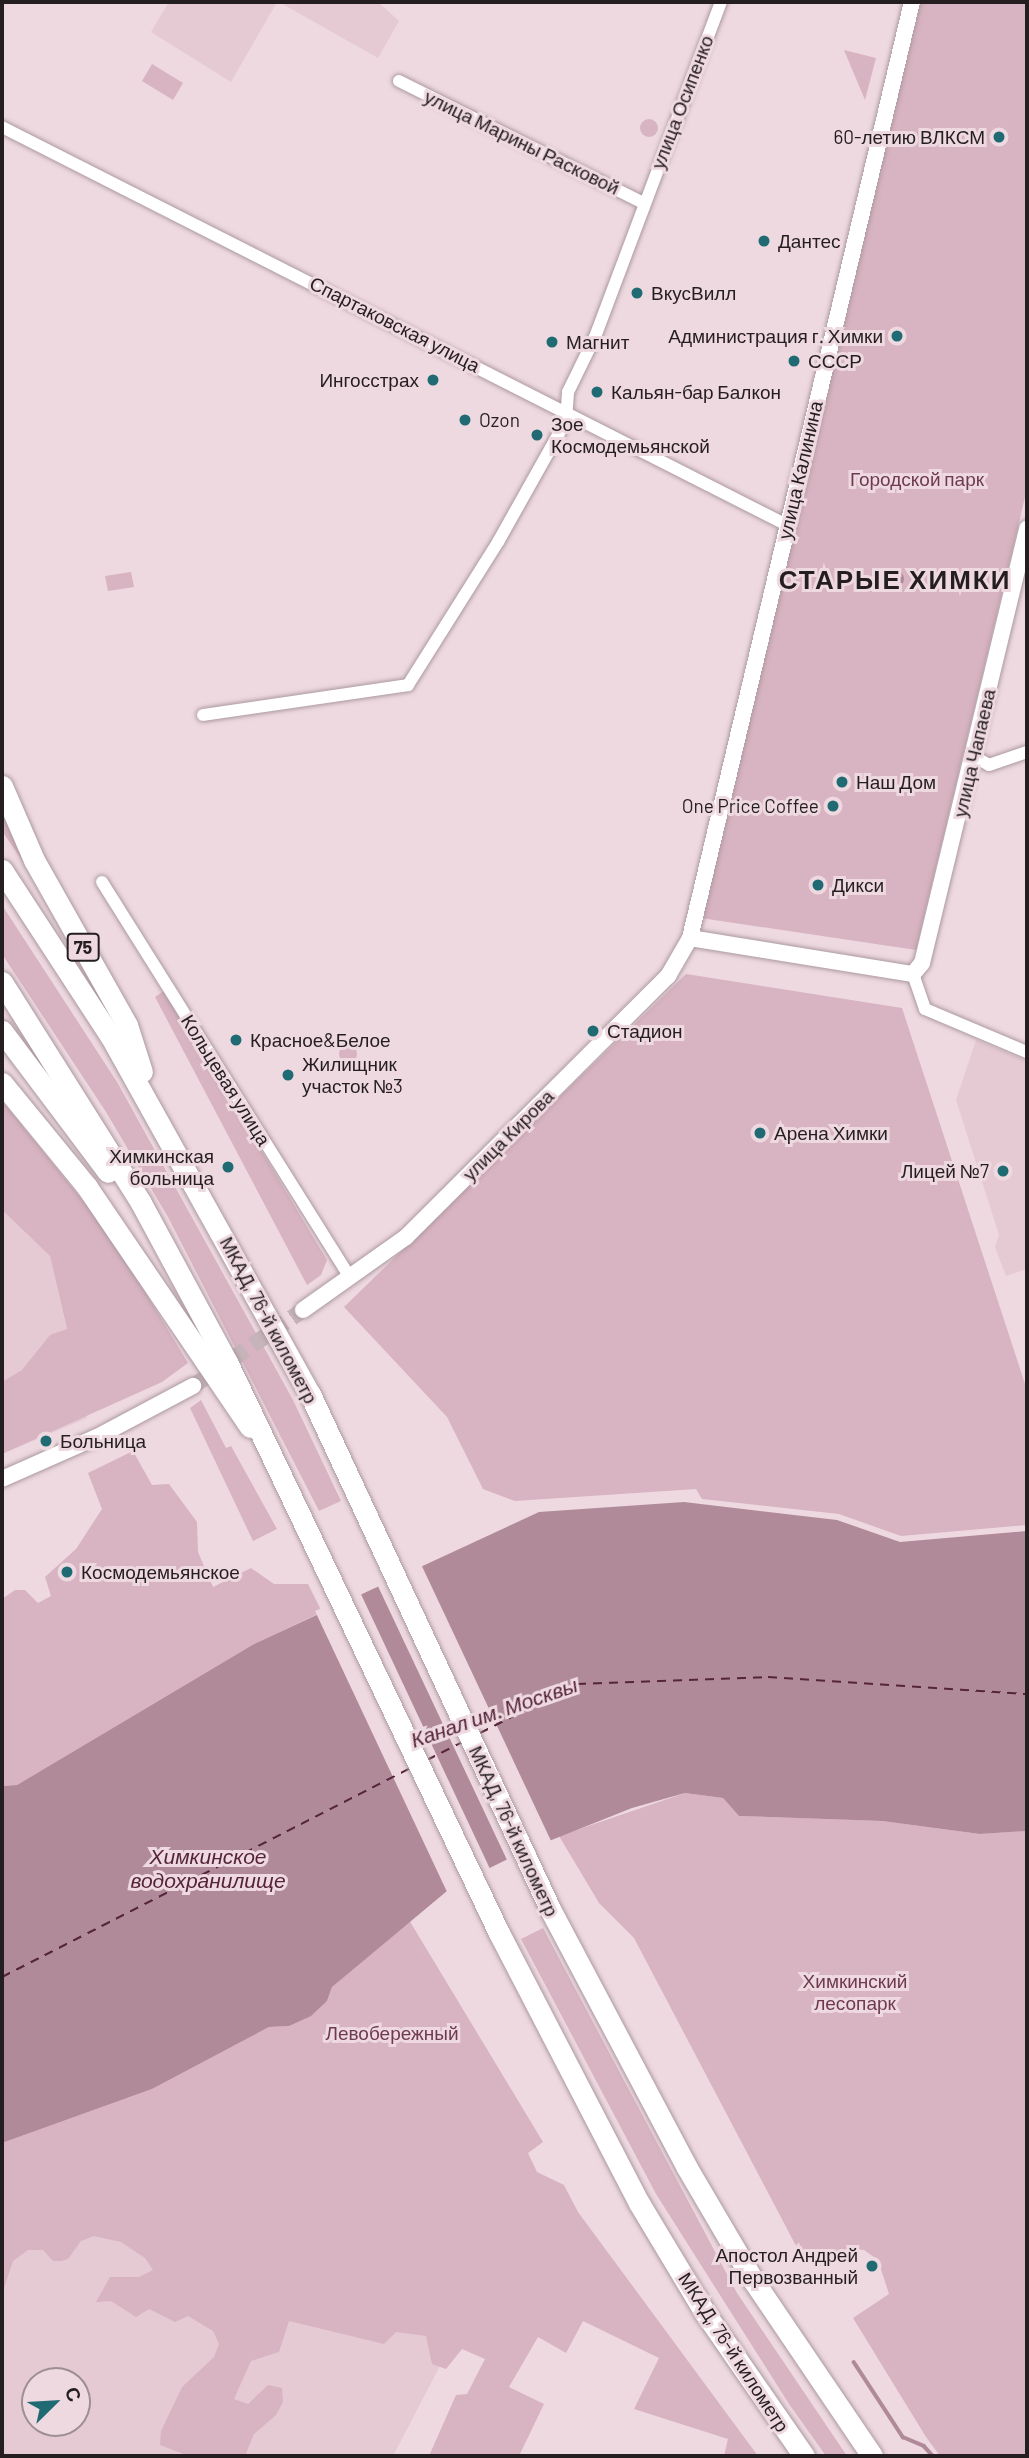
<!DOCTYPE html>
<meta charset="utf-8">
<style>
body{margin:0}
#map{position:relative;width:1029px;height:2458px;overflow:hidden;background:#eed9e0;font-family:Barlow,sans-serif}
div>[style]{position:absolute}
.built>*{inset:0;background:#e5cad3}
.green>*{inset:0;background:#d8b3c1}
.round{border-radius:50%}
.water>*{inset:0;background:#b08a98}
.pier>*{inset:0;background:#eed9e0}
.stream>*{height:3.5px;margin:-1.75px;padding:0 1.75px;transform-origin:1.75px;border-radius:1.75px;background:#b08a98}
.ferry>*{height:2px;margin-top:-1px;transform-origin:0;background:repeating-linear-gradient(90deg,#56243a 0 9px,transparent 0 16px)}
.tertiary-tunnel>*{height:16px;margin-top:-8px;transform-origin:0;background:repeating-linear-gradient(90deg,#c6b4ba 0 16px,transparent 0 24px)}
.roads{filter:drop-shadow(0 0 2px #ac99a0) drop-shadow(0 0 2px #ac99a0)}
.minor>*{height:12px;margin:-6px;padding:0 6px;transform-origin:6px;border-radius:6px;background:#fff}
.tertiary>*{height:16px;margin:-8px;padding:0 8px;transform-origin:8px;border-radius:8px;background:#fff}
.primary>*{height:21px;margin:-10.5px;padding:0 10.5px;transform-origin:10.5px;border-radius:10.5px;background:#fff}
.trunk>*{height:21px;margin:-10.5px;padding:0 10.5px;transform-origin:10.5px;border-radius:10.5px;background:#fff}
.dots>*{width:19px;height:19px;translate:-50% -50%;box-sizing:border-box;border:4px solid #eed9e0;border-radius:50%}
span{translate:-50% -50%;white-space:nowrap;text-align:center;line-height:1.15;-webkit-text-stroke:6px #eed9e0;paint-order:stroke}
.shield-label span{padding:2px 5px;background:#eed9e0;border:2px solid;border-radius:5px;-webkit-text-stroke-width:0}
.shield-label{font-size:18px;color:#251e20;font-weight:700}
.street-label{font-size:19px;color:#251e20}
.poi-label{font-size:19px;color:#251e20}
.right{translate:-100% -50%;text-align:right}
.left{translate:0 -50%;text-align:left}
.park-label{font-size:19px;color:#6f3a50}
.water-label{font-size:21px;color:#56243a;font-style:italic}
.district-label{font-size:26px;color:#251e20;font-weight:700;letter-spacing:2px}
.frame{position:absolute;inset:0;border:4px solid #251e20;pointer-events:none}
.north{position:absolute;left:21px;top:2367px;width:70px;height:70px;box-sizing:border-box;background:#eed9e0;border:2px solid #9e8e93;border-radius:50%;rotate:66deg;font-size:19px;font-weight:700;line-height:28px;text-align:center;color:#251e20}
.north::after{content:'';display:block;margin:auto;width:24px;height:32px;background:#206b73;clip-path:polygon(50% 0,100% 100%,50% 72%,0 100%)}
</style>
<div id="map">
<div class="built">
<i style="clip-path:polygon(169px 2px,277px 2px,231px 82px,151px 32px)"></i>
<i style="clip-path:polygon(279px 2px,378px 2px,399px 21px,378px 58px)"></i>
<i style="clip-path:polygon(976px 1040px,1027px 1061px,1027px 1269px,1006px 1276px,995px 1247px,999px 1235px,956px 1100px)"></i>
<i style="clip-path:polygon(2px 1210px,50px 1256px,87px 1418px,2px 1454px)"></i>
<i style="clip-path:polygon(evenodd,357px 2103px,441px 2364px,393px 2456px,2px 2456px,2px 2200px,357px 2103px,35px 2381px,77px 2381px,77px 2423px,35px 2423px,35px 2381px)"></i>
</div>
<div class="green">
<i style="clip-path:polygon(919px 2px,1027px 2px,1027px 489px,916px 950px,701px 918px)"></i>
<i style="clip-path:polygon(844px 50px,876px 58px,865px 100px)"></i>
<i style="clip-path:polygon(152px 64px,183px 83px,173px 100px,142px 81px)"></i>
<i class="round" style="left:640px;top:119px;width:18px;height:18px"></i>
<i style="clip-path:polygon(131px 572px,134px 587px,108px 591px,105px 576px)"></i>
<i style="clip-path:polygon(2px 813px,15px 839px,30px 872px,2px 831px)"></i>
<i style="clip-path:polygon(2px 905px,117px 1082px,293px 1400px,341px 1501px,319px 1511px,168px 1217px,106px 1112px,2px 954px)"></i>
<i style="clip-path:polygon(686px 974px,902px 1008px,1027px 1390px,1027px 1525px,901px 1536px,839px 1514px,702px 1499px,696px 1489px,515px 1501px,483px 1489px,447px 1417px,344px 1307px)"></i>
<i style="clip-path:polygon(165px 990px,327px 1260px,321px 1275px,307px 1285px,155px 997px)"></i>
<i class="round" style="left:339px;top:1045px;width:18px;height:18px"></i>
<i style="clip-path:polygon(2px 1101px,110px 1234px,188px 1363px,162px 1382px,2px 1454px,2px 1382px,22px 1370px,50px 1335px,67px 1329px,50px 1256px,2px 1210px)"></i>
<i style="clip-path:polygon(201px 1400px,226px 1448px,231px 1446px,277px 1529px,253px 1541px,190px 1408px)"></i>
<i style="clip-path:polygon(133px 1451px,152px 1485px,169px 1484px,197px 1522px,198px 1552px,213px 1587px,251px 1568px,274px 1584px,308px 1584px,322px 1612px,254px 1644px,17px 1785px,2px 1786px,2px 1599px,15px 1590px,25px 1590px,38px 1603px,51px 1596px,45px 1577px,76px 1549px,102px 1509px,88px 1473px)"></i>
<i style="clip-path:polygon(685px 1793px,723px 1798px,739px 1816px,882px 1821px,980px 1834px,1027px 1831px,1027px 2456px,940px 2456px,926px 2437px,853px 2318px,889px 2294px,878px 2260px,864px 2250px,852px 2249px,820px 2266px,795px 2244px,634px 1938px,599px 1903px,559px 1836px)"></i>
<i style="clip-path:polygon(409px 1920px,543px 2142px,528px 2153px,537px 2172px,564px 2185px,578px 2212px,758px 2456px,724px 2456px,728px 2439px,634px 2409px,659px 2358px,583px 2321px,566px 2353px,538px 2337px,509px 2387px,544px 2404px,519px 2456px,429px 2456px,456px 2395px,467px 2394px,485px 2359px,462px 2349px,446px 2369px,432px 2364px,426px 2336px,396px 2332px,384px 2344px,289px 2321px,279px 2352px,251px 2361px,234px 2399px,248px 2404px,268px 2385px,282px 2388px,283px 2402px,276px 2415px,254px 2434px,245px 2456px,189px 2456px,160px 2445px,161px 2431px,182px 2387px,214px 2357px,219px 2344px,213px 2331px,188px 2316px,175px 2322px,149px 2309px,136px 2317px,111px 2301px,96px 2302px,110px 2277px,139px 2277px,153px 2270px,145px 2258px,121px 2242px,94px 2236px,81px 2241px,68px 2259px,61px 2261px,53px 2261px,43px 2250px,28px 2250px,13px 2261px,2px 2294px,2px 2143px,152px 2089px,269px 2027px,289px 2026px,327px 2001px,332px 1987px)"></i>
<i style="clip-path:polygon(543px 1928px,737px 2293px,847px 2456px,826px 2456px,789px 2404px,656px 2194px,521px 1939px)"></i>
</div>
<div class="water">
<i class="round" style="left:886px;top:570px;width:18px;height:18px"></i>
<i style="clip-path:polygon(684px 1502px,837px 1520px,900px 1542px,1027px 1531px,1027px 1831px,980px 1834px,882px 1821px,739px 1816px,723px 1798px,685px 1793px,632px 1808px,524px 1851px,453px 1886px,332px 1987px,327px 2001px,311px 2016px,289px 2026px,269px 2027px,152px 2089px,2px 2143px,2px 1786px,17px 1785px,254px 1644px,539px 1512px)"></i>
</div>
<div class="pier">
<i style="clip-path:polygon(420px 1562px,552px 1843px,508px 1862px,376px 1582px)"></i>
<i style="clip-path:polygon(359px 1590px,491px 1871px,448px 1894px,315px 1611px)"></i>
</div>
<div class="stream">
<i style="left:854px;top:2362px;width:90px;rotate:56.8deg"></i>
<i style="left:903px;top:2437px;width:23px;rotate:23deg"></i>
<i style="left:924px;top:2446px;width:13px;rotate:48deg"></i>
</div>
<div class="ferry">
<i style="left:480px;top:1733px;width:109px;rotate:-26.8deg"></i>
<i style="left:577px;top:1684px;width:191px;rotate:-2.1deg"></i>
<i style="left:768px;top:1677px;width:260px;rotate:3.8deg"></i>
<i style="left:427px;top:1760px;width:39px;rotate:-27deg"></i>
<i style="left:2px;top:1977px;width:457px;rotate:-27.1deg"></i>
</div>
<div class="tertiary-tunnel">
<i style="left:193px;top:1386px;width:134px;rotate:-34.6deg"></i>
</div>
<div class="roads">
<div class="minor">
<i style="left:399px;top:81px;width:274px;rotate:26.5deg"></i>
<i style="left:2px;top:127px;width:880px;rotate:26.89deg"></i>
<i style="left:203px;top:715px;width:207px;rotate:-8.3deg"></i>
<i style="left:408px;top:685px;width:169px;rotate:-57.8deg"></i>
<i style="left:498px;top:542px;width:139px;rotate:-60.7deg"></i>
<i style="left:566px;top:421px;width:29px;rotate:-86deg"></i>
<i style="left:568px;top:392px;width:61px;rotate:-63.9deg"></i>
<i style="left:595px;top:337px;width:358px;rotate:-69.4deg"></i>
<i style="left:973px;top:756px;width:18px;rotate:29deg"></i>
<i style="left:989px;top:765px;width:40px;rotate:-18.9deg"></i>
<i style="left:102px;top:882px;width:466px;rotate:57.9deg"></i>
<i style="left:913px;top:974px;width:37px;rotate:71deg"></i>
<i style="left:925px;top:1009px;width:111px;rotate:22.9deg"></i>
</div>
<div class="tertiary">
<i style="left:690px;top:938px;width:226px;rotate:9.2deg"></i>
<i style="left:913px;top:974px;width:14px;rotate:-51deg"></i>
<i style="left:922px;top:963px;width:447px;rotate:-76.4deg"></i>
<i style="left:303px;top:1310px;width:126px;rotate:-35.3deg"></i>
<i style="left:406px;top:1237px;width:370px;rotate:-44.9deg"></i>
<i style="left:668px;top:976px;width:44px;rotate:-59.9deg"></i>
<i style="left:690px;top:938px;width:962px;rotate:-76.66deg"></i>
<i style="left:2px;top:1479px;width:104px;rotate:-23.9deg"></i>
<i style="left:97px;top:1437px;width:109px;rotate:-28deg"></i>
</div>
<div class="primary">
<i style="left:2px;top:1083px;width:134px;rotate:50.7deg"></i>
<i style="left:87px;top:1187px;width:290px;rotate:55.8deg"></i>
</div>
<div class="trunk">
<i style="left:2px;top:786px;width:81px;rotate:66.6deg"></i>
<i style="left:34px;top:860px;width:189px;rotate:60.6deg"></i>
<i style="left:127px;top:1025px;width:49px;rotate:72.3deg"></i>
<i style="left:2px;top:870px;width:199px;rotate:56.9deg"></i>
<i style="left:111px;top:1037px;width:409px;rotate:60.9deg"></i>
<i style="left:310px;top:1394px;width:568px;rotate:65.01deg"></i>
<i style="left:550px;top:1909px;width:291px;rotate:62.1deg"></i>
<i style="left:686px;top:2166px;width:132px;rotate:59.6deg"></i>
<i style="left:753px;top:2280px;width:212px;rotate:55.9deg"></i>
<i style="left:2px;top:982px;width:261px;rotate:57.8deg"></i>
<i style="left:141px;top:1203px;width:181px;rotate:61.6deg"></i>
<i style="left:227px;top:1362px;width:632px;rotate:64.53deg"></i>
<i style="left:499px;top:1933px;width:304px;rotate:62.6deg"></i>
<i style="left:639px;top:2203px;width:128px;rotate:59deg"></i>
<i style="left:705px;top:2313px;width:174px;rotate:55.3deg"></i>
<i style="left:2px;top:1031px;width:176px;rotate:53.1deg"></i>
</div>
</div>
<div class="dots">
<i style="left:999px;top:137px;background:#206b73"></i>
<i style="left:764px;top:241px;background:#206b73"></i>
<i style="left:637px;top:293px;background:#206b73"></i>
<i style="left:897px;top:336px;background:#206b73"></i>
<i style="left:552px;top:342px;background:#206b73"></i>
<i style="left:794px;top:361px;background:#206b73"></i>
<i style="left:433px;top:380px;background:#206b73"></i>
<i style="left:597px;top:392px;background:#206b73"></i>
<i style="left:465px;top:420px;background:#206b73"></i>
<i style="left:537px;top:435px;background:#206b73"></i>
<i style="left:842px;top:782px;background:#206b73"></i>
<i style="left:833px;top:806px;background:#206b73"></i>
<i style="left:818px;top:885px;background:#206b73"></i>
<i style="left:593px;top:1031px;background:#206b73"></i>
<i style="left:236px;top:1040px;background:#206b73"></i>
<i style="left:288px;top:1075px;background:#206b73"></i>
<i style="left:760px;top:1133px;background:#206b73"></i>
<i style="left:228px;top:1167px;background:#206b73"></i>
<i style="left:1003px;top:1171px;background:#206b73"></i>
<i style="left:46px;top:1441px;background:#206b73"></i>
<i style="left:67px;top:1572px;background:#206b73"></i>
<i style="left:872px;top:2266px;background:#206b73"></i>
</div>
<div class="shield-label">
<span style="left:83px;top:947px">75</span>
</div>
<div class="street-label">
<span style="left:682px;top:102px;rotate:-69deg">улица Осипенко</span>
<span style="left:522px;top:142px;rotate:26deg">улица Марины Расковой</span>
<span style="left:395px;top:324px;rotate:27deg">Спартаковская улица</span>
<span style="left:800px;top:470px;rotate:-77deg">улица Калинина</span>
<span style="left:974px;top:753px;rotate:-77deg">улица Чапаева</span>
<span style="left:226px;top:1080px;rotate:58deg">Кольцевая улица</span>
<span style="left:508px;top:1135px;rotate:-45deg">улица Кирова</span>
<span style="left:269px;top:1320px;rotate:62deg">МКАД, 76-й километр</span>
<span style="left:514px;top:1831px;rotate:65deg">МКАД, 76-й километр</span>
<span style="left:734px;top:2352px;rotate:57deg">МКАД, 76-й километр</span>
</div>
<div class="poi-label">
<span class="right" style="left:985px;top:137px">60-летию ВЛКСМ</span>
<span class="left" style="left:778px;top:241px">Дантес</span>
<span class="left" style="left:651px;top:293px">ВкусВилл</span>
<span class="right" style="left:883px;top:336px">Администрация г. Химки</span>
<span class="left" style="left:566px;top:342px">Магнит</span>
<span class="left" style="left:808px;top:361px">СССР</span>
<span class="right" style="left:419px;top:380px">Ингосстрах</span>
<span class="left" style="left:611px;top:392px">Кальян-бар Балкон</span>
<span class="left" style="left:479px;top:420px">Ozon</span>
<span class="left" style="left:551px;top:435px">Зое<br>Космодемьянской</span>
<span class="left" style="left:856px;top:782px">Наш Дом</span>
<span class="right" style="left:819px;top:806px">One Price Coffee</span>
<span class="left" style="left:832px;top:885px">Дикси</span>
<span class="left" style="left:607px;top:1031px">Стадион</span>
<span class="left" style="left:250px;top:1040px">Красное&amp;Белое</span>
<span class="left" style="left:302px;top:1075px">Жилищник<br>участок №3</span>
<span class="left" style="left:774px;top:1133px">Арена Химки</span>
<span class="right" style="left:214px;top:1167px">Химкинская<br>больница</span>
<span class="right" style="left:989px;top:1171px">Лицей №7</span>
<span class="left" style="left:60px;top:1441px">Больница</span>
<span class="left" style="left:81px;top:1572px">Космодемьянское</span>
<span class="right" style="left:858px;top:2266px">Апостол Андрей<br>Первозванный</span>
</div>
<div class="park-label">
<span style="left:917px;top:479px">Городской парк</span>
<span style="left:855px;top:1992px">Химкинский<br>лесопарк</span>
<span style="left:392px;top:2033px">Левобережный</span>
</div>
<div class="water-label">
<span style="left:494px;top:1712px;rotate:-19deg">Канал им. Москвы</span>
<span style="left:208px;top:1868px">Химкинское<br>водохранилище</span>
</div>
<div class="district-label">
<span style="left:895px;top:579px">СТАРЫЕ ХИМКИ</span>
</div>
<div class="frame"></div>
<div class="north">С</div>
</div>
